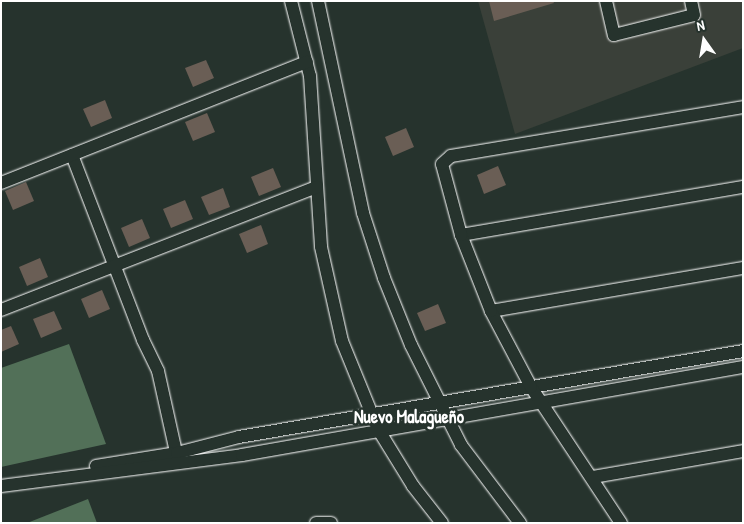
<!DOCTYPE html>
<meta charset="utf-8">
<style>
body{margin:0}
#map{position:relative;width:744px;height:524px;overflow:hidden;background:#26332d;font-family:"Patrick Hand",sans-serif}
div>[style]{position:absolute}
.built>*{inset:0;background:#3a4039}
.green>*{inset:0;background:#527058}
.building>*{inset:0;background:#6a5e55}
.roads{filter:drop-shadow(0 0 1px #fff) drop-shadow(0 0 1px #fff)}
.minor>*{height:12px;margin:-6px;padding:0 6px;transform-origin:6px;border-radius:6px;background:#26332d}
span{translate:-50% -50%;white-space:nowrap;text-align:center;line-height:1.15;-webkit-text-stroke:5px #26332d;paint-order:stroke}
.neighbourhood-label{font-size:18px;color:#fff;font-weight:700}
.frame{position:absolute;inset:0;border:2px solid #fff;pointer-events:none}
.north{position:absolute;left:679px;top:15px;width:50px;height:50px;-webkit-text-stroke:4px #26332d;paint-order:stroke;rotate:347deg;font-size:14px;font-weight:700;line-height:20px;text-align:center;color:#fff}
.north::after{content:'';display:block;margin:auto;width:18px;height:22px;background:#fff;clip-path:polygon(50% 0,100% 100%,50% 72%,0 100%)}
</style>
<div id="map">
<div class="built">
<i style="clip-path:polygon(478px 1px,743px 1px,743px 48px,515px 134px)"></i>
</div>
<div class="green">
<i style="clip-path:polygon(69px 344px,106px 444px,1px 467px,1px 368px)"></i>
<i style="clip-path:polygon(88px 499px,97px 523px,27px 523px)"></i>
</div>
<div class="building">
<i style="clip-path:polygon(489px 1px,553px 1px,554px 3px,494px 21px)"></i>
<i style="clip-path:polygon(206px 60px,214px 78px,193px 87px,185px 68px)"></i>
<i style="clip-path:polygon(105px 100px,112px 118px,91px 127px,83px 109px)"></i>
<i style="clip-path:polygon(207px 113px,215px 132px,193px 141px,185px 122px)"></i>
<i style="clip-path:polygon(406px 128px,414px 147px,393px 156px,385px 137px)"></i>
<i style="clip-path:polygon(498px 166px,506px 185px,484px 194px,477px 175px)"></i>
<i style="clip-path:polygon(273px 168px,281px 187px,259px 196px,251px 177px)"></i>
<i style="clip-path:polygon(26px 182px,34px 201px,13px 210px,5px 191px)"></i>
<i style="clip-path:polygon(223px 188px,230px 207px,209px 215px,201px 197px)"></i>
<i style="clip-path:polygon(185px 200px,193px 219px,171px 228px,163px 209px)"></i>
<i style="clip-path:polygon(142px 219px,150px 238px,129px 247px,121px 228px)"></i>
<i style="clip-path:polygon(261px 225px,268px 244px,247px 253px,239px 234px)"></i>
<i style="clip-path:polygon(40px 258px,48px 277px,27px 286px,19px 267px)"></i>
<i style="clip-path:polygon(102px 290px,110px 309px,89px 318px,81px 299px)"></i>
<i style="clip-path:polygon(438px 304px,446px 323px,425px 331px,417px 313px)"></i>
<i style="clip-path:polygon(54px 311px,62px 329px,41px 338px,33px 319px)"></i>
<i style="clip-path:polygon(11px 326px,19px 344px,1px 352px,1px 330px)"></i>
</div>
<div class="roads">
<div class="minor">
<i style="left:291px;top:1px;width:77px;rotate:75.8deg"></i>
<i style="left:310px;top:76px;width:171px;rotate:86.3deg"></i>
<i style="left:321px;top:247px;width:96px;rotate:77.4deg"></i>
<i style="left:342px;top:341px;width:95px;rotate:67.8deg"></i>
<i style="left:378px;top:429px;width:67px;rotate:58.4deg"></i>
<i style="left:413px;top:486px;width:47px;rotate:51.9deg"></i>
<i style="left:318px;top:1px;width:217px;rotate:78deg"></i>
<i style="left:363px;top:213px;width:68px;rotate:72.1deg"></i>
<i style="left:384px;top:278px;width:72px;rotate:68.1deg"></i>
<i style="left:411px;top:345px;width:112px;rotate:63.4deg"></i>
<i style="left:461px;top:445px;width:98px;rotate:52.9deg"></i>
<i style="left:606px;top:1px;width:35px;rotate:77deg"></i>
<i style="left:614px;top:35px;width:82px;rotate:-14deg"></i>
<i style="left:694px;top:15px;width:14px;rotate:-102deg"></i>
<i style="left:72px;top:155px;width:198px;rotate:69deg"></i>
<i style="left:143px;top:340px;width:34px;rotate:64deg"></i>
<i style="left:158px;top:371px;width:92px;rotate:77.5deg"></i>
<i style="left:1px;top:183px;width:329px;rotate:-21.6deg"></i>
<i style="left:461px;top:235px;width:286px;rotate:-9.7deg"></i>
<i style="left:1px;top:310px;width:339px;rotate:-21.3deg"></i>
<i style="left:491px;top:311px;width:256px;rotate:-9.7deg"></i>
<i style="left:96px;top:466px;width:82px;rotate:-9.1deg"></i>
<i style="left:177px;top:453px;width:64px;rotate:-14.5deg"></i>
<i style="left:239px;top:437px;width:511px;rotate:-9.68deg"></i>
<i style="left:593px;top:477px;width:152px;rotate:-9.8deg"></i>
<i style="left:1px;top:486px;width:243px;rotate:-7.3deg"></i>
<i style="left:242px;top:455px;width:509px;rotate:-9.96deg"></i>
<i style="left:316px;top:523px;width:15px"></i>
<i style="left:621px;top:523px;width:163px;rotate:-123.5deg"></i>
<i style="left:531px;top:387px;width:86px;rotate:-117.8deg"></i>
<i style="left:491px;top:311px;width:82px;rotate:-111.5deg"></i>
<i style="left:461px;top:235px;width:73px;rotate:-105deg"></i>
<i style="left:442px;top:164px;width:12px;rotate:-42deg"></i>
<i style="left:451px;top:156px;width:296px;rotate:-9.5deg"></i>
</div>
</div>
<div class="neighbourhood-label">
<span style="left:409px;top:417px">Nuevo Malagueño</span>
</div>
<div class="frame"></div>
<div class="north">N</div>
</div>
